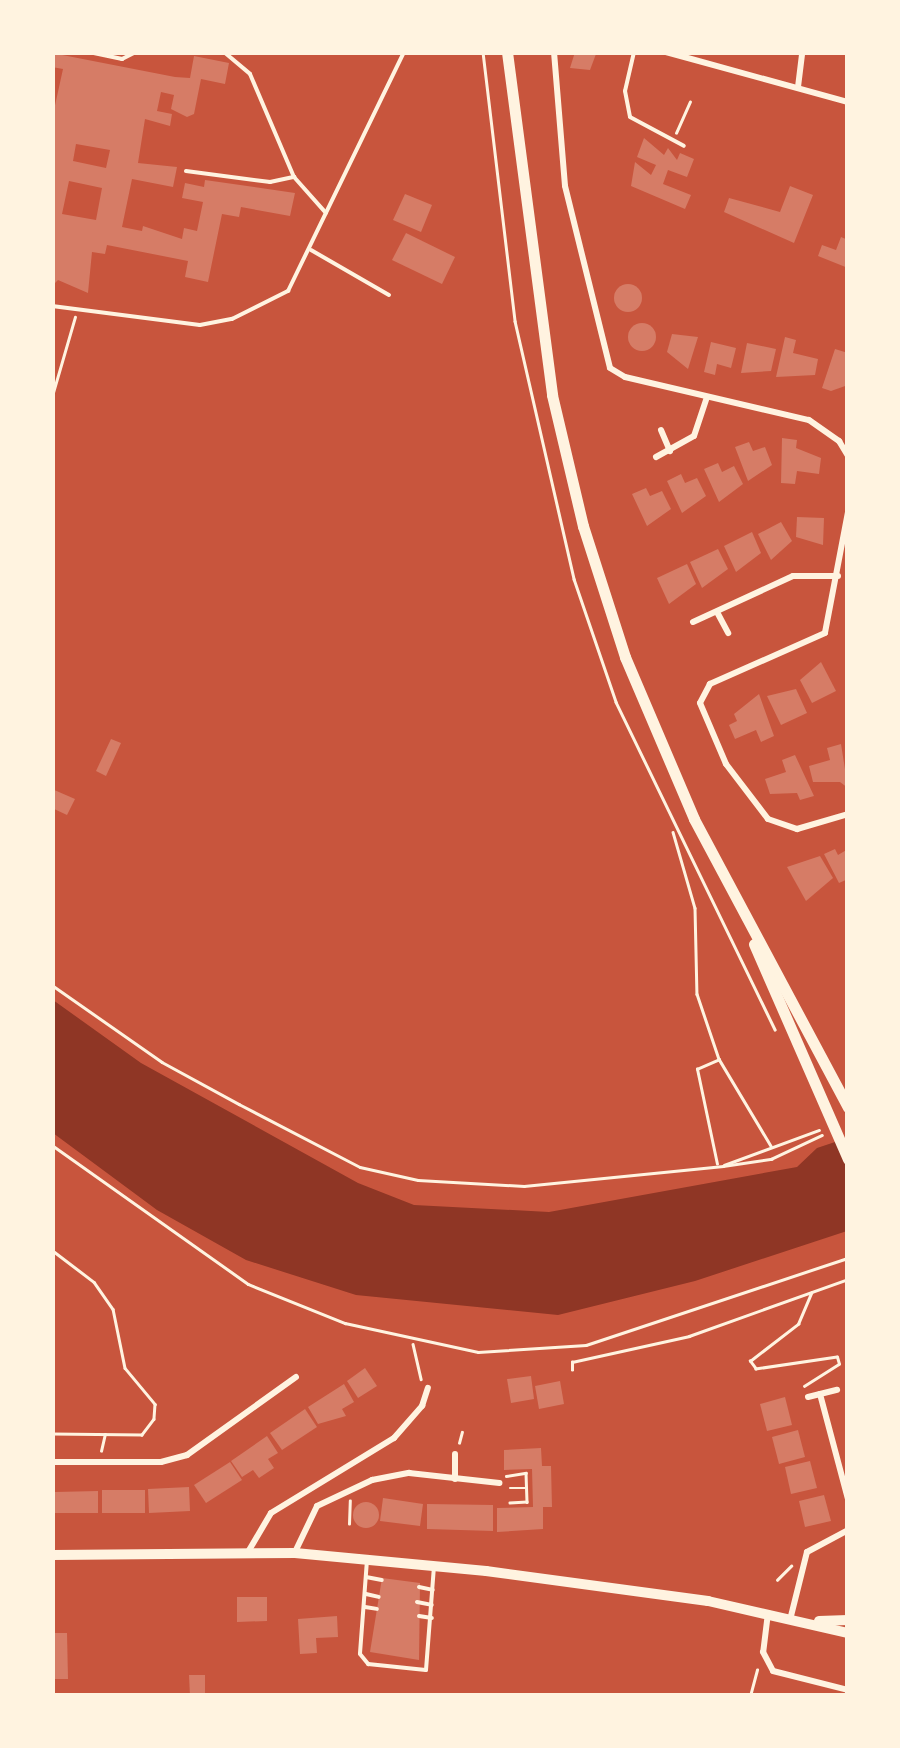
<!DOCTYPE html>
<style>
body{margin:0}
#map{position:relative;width:900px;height:1748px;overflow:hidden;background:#c8553d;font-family:Commissioner,sans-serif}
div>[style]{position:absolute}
.water>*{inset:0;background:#8f3625}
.building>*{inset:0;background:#d67c66}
.round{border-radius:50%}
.path>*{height:2.5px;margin:-1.25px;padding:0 1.25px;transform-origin:1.25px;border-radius:1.25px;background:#fff3e0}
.service>*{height:4px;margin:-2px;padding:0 2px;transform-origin:2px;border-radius:2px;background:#fff3e0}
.minor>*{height:6px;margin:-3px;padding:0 3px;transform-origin:3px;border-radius:3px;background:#fff3e0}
.secondary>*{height:10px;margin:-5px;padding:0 5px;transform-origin:5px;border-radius:5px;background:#fff3e0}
.trunk>*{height:11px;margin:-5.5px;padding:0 5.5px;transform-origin:5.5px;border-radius:5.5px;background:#fff3e0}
span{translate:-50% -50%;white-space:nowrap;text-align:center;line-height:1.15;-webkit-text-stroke:10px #fff3e0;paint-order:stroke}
.frame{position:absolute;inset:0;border:55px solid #fff3e0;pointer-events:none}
</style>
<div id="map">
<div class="water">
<i style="clip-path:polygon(53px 1000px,141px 1063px,358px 1183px,414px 1205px,549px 1212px,797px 1167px,817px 1148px,847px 1138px,847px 1231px,695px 1281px,558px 1315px,356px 1295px,246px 1260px,157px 1210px,53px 1133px)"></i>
</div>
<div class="building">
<i style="clip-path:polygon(575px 52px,596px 54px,590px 70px,570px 68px)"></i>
<i style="clip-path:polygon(evenodd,52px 53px,175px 77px,190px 78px,194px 56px,229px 63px,225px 84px,201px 79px,194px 114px,187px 117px,171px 109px,174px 95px,161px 92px,157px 111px,172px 114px,170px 126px,145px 119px,138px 163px,177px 167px,173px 187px,132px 179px,122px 227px,142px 231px,143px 226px,182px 239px,184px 228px,197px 231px,203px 202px,182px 198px,185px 183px,204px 187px,205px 180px,295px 193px,290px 216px,241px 207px,239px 217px,222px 214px,208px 282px,185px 277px,188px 261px,107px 245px,105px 254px,92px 252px,88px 293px,58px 280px,52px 286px,52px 119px,63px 69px,52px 67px,52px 53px,76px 144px,110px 150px,106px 168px,73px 161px,76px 144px,52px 53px,69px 181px,102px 188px,96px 220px,62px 214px,69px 181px)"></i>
<i style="clip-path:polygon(644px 138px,664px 155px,668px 148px,677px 160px,680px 153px,694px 159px,687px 177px,668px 170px,663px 184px,691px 195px,685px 209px,631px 186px,635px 162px,651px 175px,656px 165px,637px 157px)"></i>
<i style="clip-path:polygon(790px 186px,813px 195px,794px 243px,724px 212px,729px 198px,780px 212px)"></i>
<i style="clip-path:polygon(405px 194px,432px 205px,421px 232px,393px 220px)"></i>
<i style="clip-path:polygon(406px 233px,455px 257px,442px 284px,392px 260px)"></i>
<i style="clip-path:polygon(841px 237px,848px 240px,848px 268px,818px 256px,822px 245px,836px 250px)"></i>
<i class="round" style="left:614px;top:284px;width:28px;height:28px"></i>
<i class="round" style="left:628px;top:323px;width:28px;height:28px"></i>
<i style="clip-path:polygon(672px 334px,698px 337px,688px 369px,667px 352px)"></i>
<i style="clip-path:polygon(785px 337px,796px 340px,793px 353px,818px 359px,815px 375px,776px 377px)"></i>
<i style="clip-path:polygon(711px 342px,736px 348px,731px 368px,717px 364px,715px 375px,704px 372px)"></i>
<i style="clip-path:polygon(747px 343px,776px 349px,771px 371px,741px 373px)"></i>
<i style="clip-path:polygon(835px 349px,848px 353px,848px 385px,831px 391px,822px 388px)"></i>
<i style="clip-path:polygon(782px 438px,797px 440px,796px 448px,821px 458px,819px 474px,797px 471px,795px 484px,781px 483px)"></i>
<i style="clip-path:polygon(749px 442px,753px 451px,765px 447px,772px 465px,748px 481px,735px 447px)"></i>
<i style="clip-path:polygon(718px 463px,722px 472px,734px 466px,743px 484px,719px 502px,704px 469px)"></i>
<i style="clip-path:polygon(681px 474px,685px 483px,697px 478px,706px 496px,682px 513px,667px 481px)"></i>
<i style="clip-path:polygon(646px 488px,650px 496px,662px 491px,671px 509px,647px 526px,632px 494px)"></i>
<i style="clip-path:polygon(797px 517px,824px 518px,823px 545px,796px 537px)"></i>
<i style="clip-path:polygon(781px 522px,792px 541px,771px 560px,758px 534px)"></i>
<i style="clip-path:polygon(752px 532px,761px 553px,736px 572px,724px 546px)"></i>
<i style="clip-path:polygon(718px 549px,728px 569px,702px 588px,690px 562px)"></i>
<i style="clip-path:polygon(687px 564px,696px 584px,669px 604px,657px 578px)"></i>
<i style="clip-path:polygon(821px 662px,836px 691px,812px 703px,800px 680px)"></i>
<i style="clip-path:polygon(796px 689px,807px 713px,781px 725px,767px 696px)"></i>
<i style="clip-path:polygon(759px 694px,774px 736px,761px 742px,756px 730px,735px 739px,729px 725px,737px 721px,734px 714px)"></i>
<i style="clip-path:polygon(111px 739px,121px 743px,106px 776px,96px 771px)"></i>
<i style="clip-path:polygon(841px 744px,848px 788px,840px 782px,813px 782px,809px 766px,830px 760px,827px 748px)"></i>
<i style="clip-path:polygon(795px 755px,814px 796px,800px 800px,797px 793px,770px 794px,765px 779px,786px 772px,782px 760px)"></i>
<i style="clip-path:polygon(52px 789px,75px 799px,67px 815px,52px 808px)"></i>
<i style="clip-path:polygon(835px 849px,838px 855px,848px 849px,848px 879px,839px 883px,824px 854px)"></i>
<i style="clip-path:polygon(820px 856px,833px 878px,806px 901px,787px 867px)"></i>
<i style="clip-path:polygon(365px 1368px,377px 1386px,358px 1398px,347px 1381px)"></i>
<i style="clip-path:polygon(531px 1376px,534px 1399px,511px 1403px,507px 1379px)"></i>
<i style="clip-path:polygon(560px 1381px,564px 1404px,539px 1409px,535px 1386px)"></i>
<i style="clip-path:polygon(344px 1384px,354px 1402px,342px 1409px,346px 1416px,318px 1424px,308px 1407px)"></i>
<i style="clip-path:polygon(785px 1397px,792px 1425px,767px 1431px,760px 1404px)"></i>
<i style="clip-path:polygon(305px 1409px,317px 1427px,282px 1450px,270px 1433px)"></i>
<i style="clip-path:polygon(798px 1430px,805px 1457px,779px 1464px,772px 1437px)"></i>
<i style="clip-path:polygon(267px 1436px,278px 1453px,268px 1459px,274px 1468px,259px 1478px,253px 1470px,242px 1477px,231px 1461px)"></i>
<i style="clip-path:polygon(541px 1448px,542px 1466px,551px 1466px,552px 1507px,543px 1507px,543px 1529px,497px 1532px,497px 1508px,533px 1507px,532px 1469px,504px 1470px,504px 1450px)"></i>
<i style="clip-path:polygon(810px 1461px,817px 1488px,791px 1494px,785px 1467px)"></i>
<i style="clip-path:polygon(230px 1462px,242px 1480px,206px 1503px,194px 1485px)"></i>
<i style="clip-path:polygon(189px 1487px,190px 1511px,149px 1513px,148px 1489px)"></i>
<i style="clip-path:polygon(102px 1490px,145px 1490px,145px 1513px,102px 1513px)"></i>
<i style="clip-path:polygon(98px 1491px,98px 1513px,55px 1513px,55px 1492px)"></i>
<i style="clip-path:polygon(824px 1495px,831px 1521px,805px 1527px,799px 1501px)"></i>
<i style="clip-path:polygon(383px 1498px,423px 1504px,420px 1526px,380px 1521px)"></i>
<i class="round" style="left:353px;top:1502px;width:26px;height:26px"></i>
<i style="clip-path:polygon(427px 1504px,493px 1505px,493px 1531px,427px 1529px)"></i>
<i style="clip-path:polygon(382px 1578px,420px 1583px,419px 1660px,370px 1652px)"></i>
<i style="clip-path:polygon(237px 1597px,267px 1597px,267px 1621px,237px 1622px)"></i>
<i style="clip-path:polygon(337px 1616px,338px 1637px,316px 1638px,317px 1653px,300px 1654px,298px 1619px)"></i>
<i style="clip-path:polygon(52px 1633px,67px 1633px,68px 1679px,52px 1679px)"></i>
<i style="clip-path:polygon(189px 1675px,205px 1675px,205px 1696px,190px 1696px)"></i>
</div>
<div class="path">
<i style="left:483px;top:52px;width:271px;rotate:83.2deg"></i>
<i style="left:515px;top:321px;width:265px;rotate:77.1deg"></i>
<i style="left:574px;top:579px;width:130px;rotate:71.1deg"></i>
<i style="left:616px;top:702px;width:364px;rotate:64.1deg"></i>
<i style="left:676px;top:133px;width:34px;rotate:-66deg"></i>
<i style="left:52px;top:396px;width:82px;rotate:-73.8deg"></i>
<i style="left:673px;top:832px;width:79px;rotate:73.9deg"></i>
<i style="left:695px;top:908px;width:86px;rotate:88.7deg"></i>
<i style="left:697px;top:994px;width:69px;rotate:71.3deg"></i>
<i style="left:719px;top:1059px;width:101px;rotate:59.1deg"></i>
<i style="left:52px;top:985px;width:134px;rotate:35deg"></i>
<i style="left:162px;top:1062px;width:88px;rotate:28.6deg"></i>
<i style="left:239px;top:1104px;width:136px;rotate:27.5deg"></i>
<i style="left:360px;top:1167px;width:59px;rotate:12.6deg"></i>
<i style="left:418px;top:1180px;width:106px;rotate:3.2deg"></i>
<i style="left:524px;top:1186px;width:200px;rotate:-5.7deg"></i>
<i style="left:723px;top:1166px;width:49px;rotate:-8.3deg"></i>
<i style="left:771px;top:1159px;width:56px;rotate:-25.2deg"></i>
<i style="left:52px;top:1145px;width:240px;rotate:35.3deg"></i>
<i style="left:248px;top:1284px;width:105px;rotate:21.9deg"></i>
<i style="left:345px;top:1323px;width:136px;rotate:12.3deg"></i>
<i style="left:478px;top:1352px;width:108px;rotate:-3.7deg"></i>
<i style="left:586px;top:1345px;width:276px;rotate:-18.4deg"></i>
<i style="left:717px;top:1164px;width:97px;rotate:-101.9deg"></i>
<i style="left:697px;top:1069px;width:24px;rotate:-24deg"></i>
<i style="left:724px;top:1165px;width:101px;rotate:-20.2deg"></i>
<i style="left:52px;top:1250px;width:53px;rotate:37.3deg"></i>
<i style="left:94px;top:1282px;width:33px;rotate:55deg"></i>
<i style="left:113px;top:1309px;width:60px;rotate:78.5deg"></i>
<i style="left:125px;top:1368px;width:47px;rotate:50.2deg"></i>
<i style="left:155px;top:1404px;width:15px;rotate:94deg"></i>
<i style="left:154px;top:1419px;width:20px;rotate:127deg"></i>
<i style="left:142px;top:1435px;width:90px;rotate:-179.4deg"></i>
<i style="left:413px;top:1344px;width:36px;rotate:77deg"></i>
<i style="left:572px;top:1370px;width:8px;rotate:-90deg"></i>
<i style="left:572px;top:1362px;width:120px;rotate:-12.5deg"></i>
<i style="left:689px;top:1336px;width:169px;rotate:-19.7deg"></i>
<i style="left:804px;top:1386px;width:41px;rotate:-32.2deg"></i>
<i style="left:839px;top:1364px;width:7px;rotate:-106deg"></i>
<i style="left:837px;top:1357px;width:82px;rotate:171.6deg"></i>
<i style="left:756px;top:1369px;width:10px;rotate:-127deg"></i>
<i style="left:750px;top:1361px;width:61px;rotate:-37.6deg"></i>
<i style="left:798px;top:1324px;width:34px;rotate:-67deg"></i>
<i style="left:459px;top:1443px;width:11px;rotate:-75deg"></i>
<i style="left:101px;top:1451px;width:17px;rotate:-77deg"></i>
<i style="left:506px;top:1476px;width:20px;rotate:-9deg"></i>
<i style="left:526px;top:1473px;width:29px;rotate:88deg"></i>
<i style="left:527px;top:1502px;width:17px;rotate:177deg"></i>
<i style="left:510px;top:1488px;width:17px"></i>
<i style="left:349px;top:1524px;width:23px;rotate:-88deg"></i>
<i style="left:777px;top:1580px;width:20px;rotate:-45deg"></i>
<i style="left:750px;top:1696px;width:27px;rotate:-75deg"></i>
</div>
<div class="service">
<i style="left:89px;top:52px;width:34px;rotate:12deg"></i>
<i style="left:122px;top:59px;width:16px;rotate:-27deg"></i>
<i style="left:224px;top:52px;width:34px;rotate:40deg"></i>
<i style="left:250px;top:74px;width:112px;rotate:66.9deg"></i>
<i style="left:294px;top:177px;width:48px;rotate:48.4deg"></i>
<i style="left:424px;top:52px;width:15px"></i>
<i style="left:634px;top:52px;width:40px;rotate:103deg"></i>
<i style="left:625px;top:91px;width:26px;rotate:79deg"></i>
<i style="left:630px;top:117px;width:61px;rotate:28.2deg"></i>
<i style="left:186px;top:171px;width:85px;rotate:7.5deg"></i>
<i style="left:270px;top:182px;width:25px;rotate:-12deg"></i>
<i style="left:311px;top:250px;width:90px;rotate:30deg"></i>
<i style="left:52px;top:306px;width:149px;rotate:7.3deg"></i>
<i style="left:200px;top:325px;width:33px;rotate:-11deg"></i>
<i style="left:232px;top:319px;width:63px;rotate:-26.6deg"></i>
<i style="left:288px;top:291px;width:266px;rotate:-64.1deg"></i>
<i style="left:367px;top:1560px;width:94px;rotate:94.3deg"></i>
<i style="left:360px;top:1654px;width:13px;rotate:51deg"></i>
<i style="left:368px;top:1664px;width:58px;rotate:5.9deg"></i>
<i style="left:426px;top:1670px;width:104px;rotate:-85.6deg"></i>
<i style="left:366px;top:1577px;width:16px;rotate:11deg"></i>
<i style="left:419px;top:1587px;width:14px;rotate:12deg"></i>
<i style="left:366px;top:1594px;width:13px;rotate:13deg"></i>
<i style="left:417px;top:1602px;width:15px;rotate:11deg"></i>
<i style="left:365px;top:1607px;width:12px;rotate:9deg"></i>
<i style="left:419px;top:1616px;width:13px;rotate:9deg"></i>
</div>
<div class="minor">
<i style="left:554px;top:52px;width:134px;rotate:85.3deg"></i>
<i style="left:565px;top:186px;width:187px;rotate:76.1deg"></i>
<i style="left:610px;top:368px;width:17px;rotate:31deg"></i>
<i style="left:625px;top:377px;width:189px;rotate:13.2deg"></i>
<i style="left:809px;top:420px;width:37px;rotate:35deg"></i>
<i style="left:839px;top:441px;width:17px;rotate:59deg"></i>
<i style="left:666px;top:52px;width:189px;rotate:15.4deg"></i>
<i style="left:798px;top:87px;width:35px;rotate:-83deg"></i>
<i style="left:661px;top:430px;width:23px;rotate:67deg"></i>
<i style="left:656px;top:457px;width:43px;rotate:-28.9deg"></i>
<i style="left:694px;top:436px;width:41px;rotate:-71.6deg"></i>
<i style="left:848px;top:512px;width:123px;rotate:100.8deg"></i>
<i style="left:825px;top:633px;width:126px;rotate:156.1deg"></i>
<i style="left:710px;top:684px;width:21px;rotate:118deg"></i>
<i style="left:700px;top:703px;width:66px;rotate:66.9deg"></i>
<i style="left:726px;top:764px;width:69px;rotate:52.6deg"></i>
<i style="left:768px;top:819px;width:31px;rotate:19deg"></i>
<i style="left:797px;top:829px;width:53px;rotate:-16.4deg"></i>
<i style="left:717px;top:612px;width:24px;rotate:62deg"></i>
<i style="left:693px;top:622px;width:110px;rotate:-24.7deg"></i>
<i style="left:793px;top:576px;width:45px"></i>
<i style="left:820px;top:1394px;width:109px;rotate:75.1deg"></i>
<i style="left:808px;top:1397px;width:30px;rotate:-14deg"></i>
<i style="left:455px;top:1454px;width:25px;rotate:90deg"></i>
<i style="left:52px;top:1462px;width:109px"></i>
<i style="left:161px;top:1462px;width:27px;rotate:-15deg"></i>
<i style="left:187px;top:1455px;width:134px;rotate:-35.6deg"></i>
<i style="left:248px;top:1552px;width:45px;rotate:-59.5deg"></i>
<i style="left:271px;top:1513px;width:144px;rotate:-31.4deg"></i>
<i style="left:394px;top:1438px;width:43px;rotate:-48.8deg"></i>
<i style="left:422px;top:1406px;width:19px;rotate:-72deg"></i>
<i style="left:295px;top:1552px;width:51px;rotate:-64.4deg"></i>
<i style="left:317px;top:1506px;width:61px;rotate:-25.3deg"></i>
<i style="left:372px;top:1480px;width:38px;rotate:-11deg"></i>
<i style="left:409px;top:1473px;width:91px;rotate:6.3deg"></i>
<i style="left:768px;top:1613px;width:39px;rotate:97deg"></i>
<i style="left:763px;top:1652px;width:21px;rotate:62deg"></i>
<i style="left:773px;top:1671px;width:77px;rotate:14.2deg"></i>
<i style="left:791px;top:1616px;width:66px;rotate:-76deg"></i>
<i style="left:807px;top:1552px;width:47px;rotate:-28.2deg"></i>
</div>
<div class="secondary">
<i style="left:52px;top:1555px;width:243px;rotate:-0.5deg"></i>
<i style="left:295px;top:1553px;width:192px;rotate:5.4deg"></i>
<i style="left:486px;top:1571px;width:224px;rotate:7.7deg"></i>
<i style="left:708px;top:1601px;width:144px;rotate:12.9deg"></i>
<i style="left:819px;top:1621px;width:29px;rotate:-2deg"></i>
</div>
<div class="trunk">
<i style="left:507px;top:52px;width:346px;rotate:82.5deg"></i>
<i style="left:552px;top:395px;width:135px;rotate:76.7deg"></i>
<i style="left:583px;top:526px;width:138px;rotate:72.2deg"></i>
<i style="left:625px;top:657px;width:176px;rotate:66.9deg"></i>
<i style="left:694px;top:819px;width:327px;rotate:61.9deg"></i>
<i style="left:754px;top:944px;width:235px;rotate:66.4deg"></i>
</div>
<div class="frame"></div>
</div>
